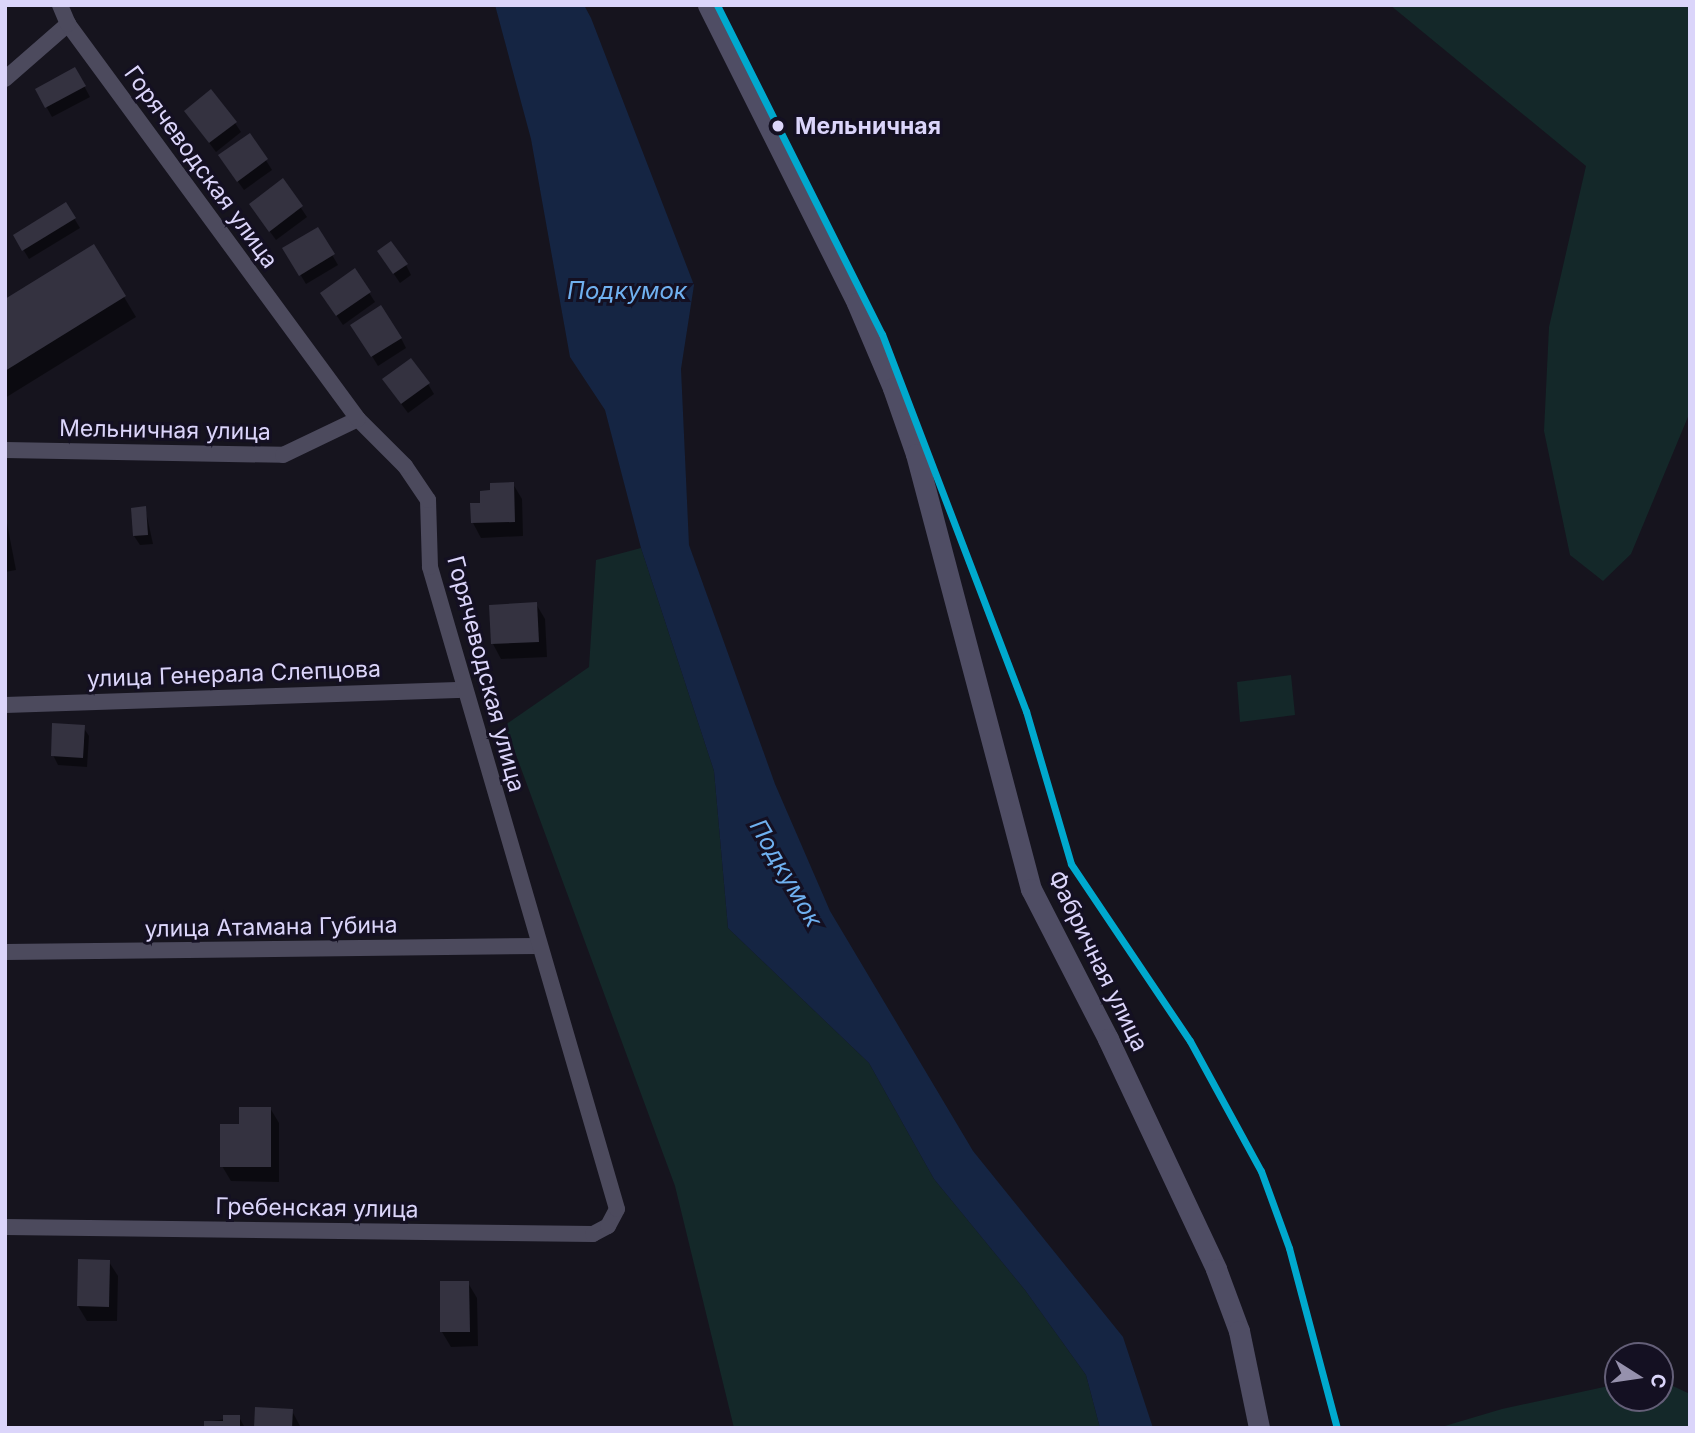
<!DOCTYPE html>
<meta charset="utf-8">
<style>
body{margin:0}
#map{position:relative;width:1695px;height:1433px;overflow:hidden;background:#16141e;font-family:Inter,sans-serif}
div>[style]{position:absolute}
.green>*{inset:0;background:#142829}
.water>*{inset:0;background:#152543}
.shadow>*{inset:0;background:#0007}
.building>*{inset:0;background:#343240}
.minor>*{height:16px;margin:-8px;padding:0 8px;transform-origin:8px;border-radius:8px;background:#4c4a5d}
.secondary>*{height:21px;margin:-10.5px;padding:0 10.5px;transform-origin:10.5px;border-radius:10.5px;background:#4f4d64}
.tram-1>*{height:7px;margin:-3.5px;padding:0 3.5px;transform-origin:3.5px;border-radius:3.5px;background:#00a9ce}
.dots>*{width:19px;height:19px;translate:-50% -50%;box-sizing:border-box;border:4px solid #141022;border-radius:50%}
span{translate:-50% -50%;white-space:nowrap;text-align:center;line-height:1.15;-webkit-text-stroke:6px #141022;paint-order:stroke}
.stop-label{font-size:23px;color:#dbd5fa;font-weight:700}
.left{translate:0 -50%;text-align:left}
.street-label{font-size:23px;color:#dbd5fa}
.water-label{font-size:24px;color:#6fb0ef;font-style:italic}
.frame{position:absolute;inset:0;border:7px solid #dbd5fa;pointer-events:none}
.north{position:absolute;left:1604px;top:1342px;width:70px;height:70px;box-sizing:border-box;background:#141022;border:2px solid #645f78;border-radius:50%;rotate:102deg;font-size:19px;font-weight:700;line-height:28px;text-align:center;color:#dbd5fa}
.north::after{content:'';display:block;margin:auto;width:24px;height:32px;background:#9691ad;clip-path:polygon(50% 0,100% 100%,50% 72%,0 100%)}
</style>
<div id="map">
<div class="green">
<i style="clip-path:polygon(1390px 5px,1690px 5px,1690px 412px,1631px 554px,1603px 581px,1570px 555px,1544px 431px,1549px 327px,1586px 166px)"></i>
<i style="clip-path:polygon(641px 548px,714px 771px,728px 928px,869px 1063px,934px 1179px,1025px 1290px,1086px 1375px,1100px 1428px,734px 1428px,675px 1186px,505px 725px,589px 667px,596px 560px)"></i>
<i style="clip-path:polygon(1291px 675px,1295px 715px,1240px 722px,1237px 682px)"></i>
<i style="clip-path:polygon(1660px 1380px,1690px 1394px,1690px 1428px,1438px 1428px,1502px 1409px,1618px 1384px,1618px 1398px,1660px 1398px)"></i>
</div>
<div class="water">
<i style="clip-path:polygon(495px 5px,584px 5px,591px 18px,694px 285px,681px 369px,689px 545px,775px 784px,830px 911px,973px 1151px,1123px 1337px,1153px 1428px,1100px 1428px,1086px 1375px,1025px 1290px,934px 1179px,869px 1063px,728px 928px,714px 771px,641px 548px,605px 410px,570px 357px,531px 139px)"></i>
</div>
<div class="shadow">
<i style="clip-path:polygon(75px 69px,90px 97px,52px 117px,37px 90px)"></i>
<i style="clip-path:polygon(186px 112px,235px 123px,241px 132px,216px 152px)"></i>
<i style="clip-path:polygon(250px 135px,272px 170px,244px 190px,226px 165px)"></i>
<i style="clip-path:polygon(283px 181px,307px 217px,276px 240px,257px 214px)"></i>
<i style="clip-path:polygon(66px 205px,80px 228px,29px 259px,15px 236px)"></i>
<i style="clip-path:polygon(317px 229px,338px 265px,306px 284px,285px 249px)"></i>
<i style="clip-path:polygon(385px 261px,406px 265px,411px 275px,400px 283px)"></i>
<i style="clip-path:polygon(355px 271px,375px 302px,343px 325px,328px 303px)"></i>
<i style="clip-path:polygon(124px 297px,136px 317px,5px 398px,5px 301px)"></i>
<i style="clip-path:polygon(353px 325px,401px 338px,406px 348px,378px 366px)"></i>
<i style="clip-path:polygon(428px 384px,434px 394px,408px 413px,390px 389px)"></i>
<i style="clip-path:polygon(513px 484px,522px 499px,523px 536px,481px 538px,473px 523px,482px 505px)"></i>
<i style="clip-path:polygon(145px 508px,153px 544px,140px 545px,134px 536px)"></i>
<i style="clip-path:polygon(5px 513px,16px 570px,5px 572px)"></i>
<i style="clip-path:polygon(536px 604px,545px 619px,547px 657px,501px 659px,493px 644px)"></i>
<i style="clip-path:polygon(83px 727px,89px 736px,87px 767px,58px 765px,53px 755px)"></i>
<i style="clip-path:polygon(270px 1108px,279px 1123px,279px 1182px,231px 1181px,222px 1166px,241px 1126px)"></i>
<i style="clip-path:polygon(109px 1262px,118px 1276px,117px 1321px,87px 1321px,78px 1306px)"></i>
<i style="clip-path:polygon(468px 1283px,477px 1298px,478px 1346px,451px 1347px,442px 1332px)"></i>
<i style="clip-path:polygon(292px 1411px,301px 1428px,256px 1428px)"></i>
<i style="clip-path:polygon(239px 1417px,245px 1428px,206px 1428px,206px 1422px)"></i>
</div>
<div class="building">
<i style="clip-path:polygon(75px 67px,86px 86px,45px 108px,35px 89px)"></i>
<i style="clip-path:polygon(211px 89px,237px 122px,209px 143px,184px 111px)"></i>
<i style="clip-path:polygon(250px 133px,268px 159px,237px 182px,218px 155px)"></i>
<i style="clip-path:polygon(283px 178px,303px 206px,269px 232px,249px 204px)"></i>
<i style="clip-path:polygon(66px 202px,76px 218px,22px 251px,13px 235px)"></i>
<i style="clip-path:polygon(318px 227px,335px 254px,299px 276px,282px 248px)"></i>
<i style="clip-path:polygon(391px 241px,408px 264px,393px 274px,377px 251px)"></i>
<i style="clip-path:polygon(94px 244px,126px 296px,5px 371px,5px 299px)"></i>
<i style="clip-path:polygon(355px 268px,371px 292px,336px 316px,320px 293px)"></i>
<i style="clip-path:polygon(381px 305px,402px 338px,371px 357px,350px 325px)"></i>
<i style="clip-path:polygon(411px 358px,430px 383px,401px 404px,382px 379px)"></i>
<i style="clip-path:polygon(514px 482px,515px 522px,471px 523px,470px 503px,480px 503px,480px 491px,490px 490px,490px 483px)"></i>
<i style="clip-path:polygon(146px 506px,148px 535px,133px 536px,131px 508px)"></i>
<i style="clip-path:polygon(537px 602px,539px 642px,491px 644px,489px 605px)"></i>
<i style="clip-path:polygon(52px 723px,85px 725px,83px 758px,51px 756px)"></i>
<i style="clip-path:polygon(239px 1107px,271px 1107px,271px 1167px,220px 1167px,220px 1124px,239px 1124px)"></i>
<i style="clip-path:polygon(78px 1259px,110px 1260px,109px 1307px,77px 1306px)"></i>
<i style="clip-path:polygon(440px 1281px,469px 1281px,470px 1332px,440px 1332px)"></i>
<i style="clip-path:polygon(255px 1407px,293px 1409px,292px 1428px,254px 1428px)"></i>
<i style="clip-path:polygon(223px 1415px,240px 1415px,240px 1428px,204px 1428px,204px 1421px,223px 1421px)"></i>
</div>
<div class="minor">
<i style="left:5px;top:79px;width:84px;rotate:-41.1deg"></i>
<i style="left:5px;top:450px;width:278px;rotate:1deg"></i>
<i style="left:283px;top:455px;width:83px;rotate:-25.6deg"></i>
<i style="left:5px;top:705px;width:460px;rotate:-1.9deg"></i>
<i style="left:5px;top:952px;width:532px;rotate:-0.65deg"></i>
<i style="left:5px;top:1227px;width:588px;rotate:0.68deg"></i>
<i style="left:593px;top:1234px;width:17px;rotate:-28deg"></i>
<i style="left:608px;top:1226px;width:19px;rotate:-62deg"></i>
<i style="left:617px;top:1209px;width:669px;rotate:-106.24deg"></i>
<i style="left:430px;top:567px;width:67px;rotate:-91.7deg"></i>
<i style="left:428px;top:500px;width:41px;rotate:-124.1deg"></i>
<i style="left:405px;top:466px;width:66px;rotate:-135deg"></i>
<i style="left:358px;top:419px;width:490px;rotate:-126.3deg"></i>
<i style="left:68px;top:24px;width:21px;rotate:-113deg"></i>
</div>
<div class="secondary">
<i style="left:708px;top:5px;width:333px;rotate:63.4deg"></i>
<i style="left:857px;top:303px;width:92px;rotate:67deg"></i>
<i style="left:893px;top:388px;width:70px;rotate:70.8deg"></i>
<i style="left:916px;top:454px;width:450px;rotate:75.2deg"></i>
<i style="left:1031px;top:889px;width:169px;rotate:62.8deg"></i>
<i style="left:1108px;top:1039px;width:254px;rotate:64.8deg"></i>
<i style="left:1216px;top:1269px;width:66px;rotate:69.6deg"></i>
<i style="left:1239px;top:1331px;width:99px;rotate:78.3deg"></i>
</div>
<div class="tram-1">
<i style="left:717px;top:5px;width:368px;rotate:63.4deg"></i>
<i style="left:882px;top:334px;width:404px;rotate:69.1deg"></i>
<i style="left:1026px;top:711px;width:159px;rotate:73.6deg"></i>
<i style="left:1071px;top:864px;width:213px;rotate:56.1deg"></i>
<i style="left:1190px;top:1041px;width:148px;rotate:61.4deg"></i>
<i style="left:1261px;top:1171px;width:82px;rotate:70deg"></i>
<i style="left:1289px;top:1248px;width:186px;rotate:75.1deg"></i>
</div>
<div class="dots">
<i style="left:778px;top:126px;background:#dbd5fa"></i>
</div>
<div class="stop-label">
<span class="left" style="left:795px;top:126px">Мельничная</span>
</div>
<div class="street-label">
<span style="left:201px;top:167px;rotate:54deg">Горячеводская улица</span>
<span style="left:165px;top:430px;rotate:1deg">Мельничная улица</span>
<span style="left:234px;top:674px;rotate:-2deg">улица Генерала Слепцова</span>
<span style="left:486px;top:674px;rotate:75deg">Горячеводская улица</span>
<span style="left:271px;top:927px;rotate:-1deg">улица Атамана Губина</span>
<span style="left:1098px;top:961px;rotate:64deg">Фабричная улица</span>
<span style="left:317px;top:1208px;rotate:1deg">Гребенская улица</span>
</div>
<div class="water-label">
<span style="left:627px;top:291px">Подкумок</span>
<span style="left:786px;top:873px;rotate:60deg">Подкумок</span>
</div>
<div class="frame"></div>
<div class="north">С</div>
</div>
